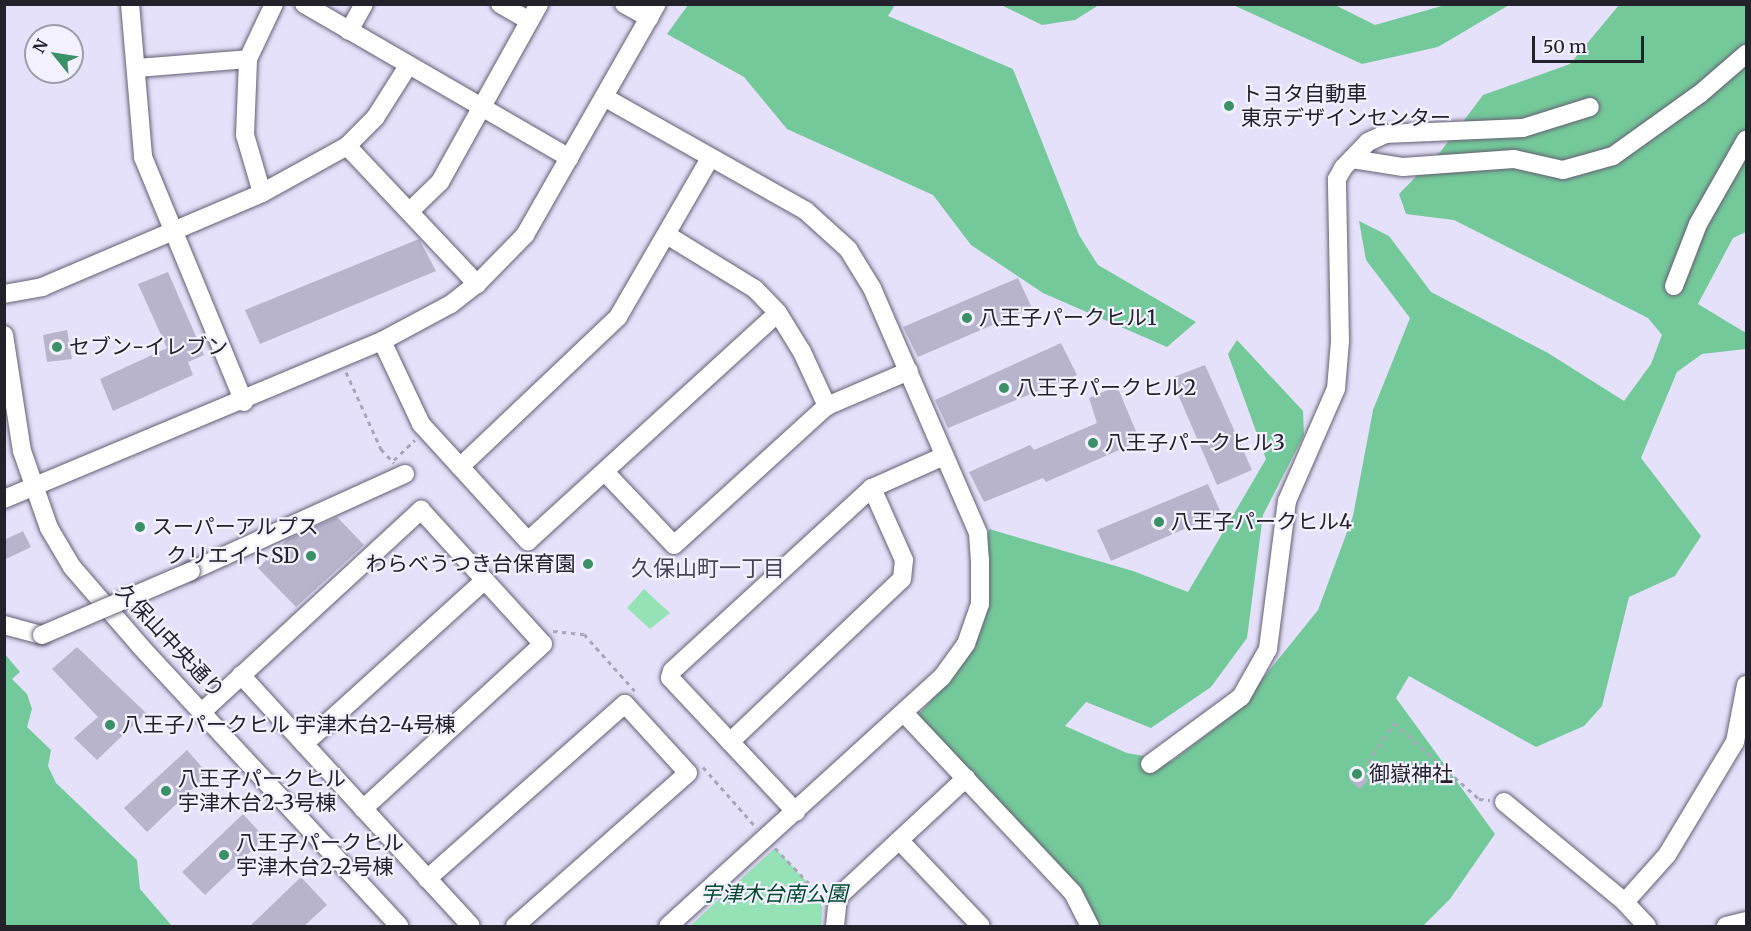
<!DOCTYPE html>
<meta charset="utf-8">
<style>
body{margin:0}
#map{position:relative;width:1751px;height:931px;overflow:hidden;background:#e6e1fa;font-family:Merriweather,"Noto Sans JP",serif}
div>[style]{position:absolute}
.green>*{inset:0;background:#96e2b7}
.forest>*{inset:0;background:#74c99a}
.building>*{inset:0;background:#b8b4cb}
.path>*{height:3px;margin-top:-1.5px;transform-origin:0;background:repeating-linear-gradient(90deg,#aaa6ba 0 4.5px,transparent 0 9px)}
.roads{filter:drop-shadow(0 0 2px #645f74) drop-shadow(0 0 2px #645f74)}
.minor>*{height:18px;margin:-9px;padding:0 9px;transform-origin:9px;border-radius:9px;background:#fff}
.bridges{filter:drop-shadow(0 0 2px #645f74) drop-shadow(0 0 2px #645f74)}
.minor-bridge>*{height:18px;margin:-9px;padding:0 9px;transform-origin:9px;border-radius:9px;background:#fff}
.dots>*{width:16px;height:16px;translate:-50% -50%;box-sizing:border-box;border:3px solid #f3f0ff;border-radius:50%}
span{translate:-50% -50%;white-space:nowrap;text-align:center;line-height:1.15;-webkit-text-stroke:4.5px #f3f0ff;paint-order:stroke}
.poi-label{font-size:21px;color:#23212a}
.left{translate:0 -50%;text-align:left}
.right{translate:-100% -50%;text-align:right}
.street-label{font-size:21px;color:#23212a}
.park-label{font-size:21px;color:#01492c;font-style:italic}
.neighbourhood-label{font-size:22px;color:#484458}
.frame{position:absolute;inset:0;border:6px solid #23212a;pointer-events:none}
.north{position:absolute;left:24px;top:24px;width:60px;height:60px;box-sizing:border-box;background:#f3f0ff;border:2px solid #a09daa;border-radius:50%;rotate:300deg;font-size:16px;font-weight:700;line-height:24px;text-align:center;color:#23212a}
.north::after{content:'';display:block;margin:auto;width:21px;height:27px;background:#3a9166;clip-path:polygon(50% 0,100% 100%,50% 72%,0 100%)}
.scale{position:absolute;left:1532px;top:36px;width:112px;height:27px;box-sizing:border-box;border:3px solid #23212a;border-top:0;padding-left:8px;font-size:18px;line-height:21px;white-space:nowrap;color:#23212a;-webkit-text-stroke:4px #f3f0ff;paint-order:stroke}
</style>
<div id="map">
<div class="green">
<i style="clip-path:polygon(644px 589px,670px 613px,650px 629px,627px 608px)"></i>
<i style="clip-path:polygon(775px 848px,823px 899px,821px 926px,690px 926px)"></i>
</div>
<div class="forest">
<i style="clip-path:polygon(688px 5px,895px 5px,888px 16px,1013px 69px,1079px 235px,1098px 265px,1196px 322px,1167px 347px,1043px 293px,971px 245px,933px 195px,787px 129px,744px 77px,667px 34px)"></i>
<i style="clip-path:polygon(1001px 5px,1099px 5px,1075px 20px,1042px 25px)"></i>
<i style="clip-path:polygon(1233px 5px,1335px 5px,1375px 25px,1445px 5px,1509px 5px,1438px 47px,1362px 64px)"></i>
<i style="clip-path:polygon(1619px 5px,1746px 5px,1746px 232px,1733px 238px,1698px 304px,1746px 333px,1746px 349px,1702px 354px,1677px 372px,1641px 458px,1701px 536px,1675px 576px,1629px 597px,1602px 706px,1584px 726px,1536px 747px,1409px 676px,1396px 698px,1495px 834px,1450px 899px,1423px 926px,1098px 926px,914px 720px,965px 661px,989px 529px,1133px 571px,1188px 592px,1266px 459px,1228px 354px,1237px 340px,1303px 411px,1304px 435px,1263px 515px,1247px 638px,1211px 687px,1151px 728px,1086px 702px,1065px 726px,1127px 753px,1172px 761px,1234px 714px,1318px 610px,1353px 516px,1373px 410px,1410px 318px,1366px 260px,1359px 221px,1389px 236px,1431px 292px,1548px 353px,1624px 401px,1651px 364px,1662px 335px,1648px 318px,1454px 220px,1406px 214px,1399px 194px,1441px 151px,1483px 95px,1570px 64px)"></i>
<i style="clip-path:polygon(4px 653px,20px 672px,12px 679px,27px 694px,32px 709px,27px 727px,51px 750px,48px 766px,56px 783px,137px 860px,140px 889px,172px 926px,5px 926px)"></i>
</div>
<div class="building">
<i style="clip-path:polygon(419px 239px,436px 271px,260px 344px,245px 310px)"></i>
<i style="clip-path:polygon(168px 272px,204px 355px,188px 362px,193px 375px,113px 411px,100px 379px,167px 348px,138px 284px)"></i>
<i style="clip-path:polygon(1018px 278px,1032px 308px,918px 357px,903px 327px)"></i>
<i style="clip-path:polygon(67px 330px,72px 359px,47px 362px,43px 335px)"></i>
<i style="clip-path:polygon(1061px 343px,1077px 375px,948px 428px,935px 400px)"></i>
<i style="clip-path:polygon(1205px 365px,1252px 470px,1217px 485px,1171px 378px)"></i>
<i style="clip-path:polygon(1117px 386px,1140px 441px,1046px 482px,1043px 478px,984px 502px,969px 472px,1030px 445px,1034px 450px,1097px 423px,1089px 398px)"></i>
<i style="clip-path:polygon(1208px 484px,1221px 513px,1111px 561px,1097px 530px)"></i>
<i style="clip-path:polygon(337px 517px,364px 545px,296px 607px,258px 568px,288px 539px)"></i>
<i style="clip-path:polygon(23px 531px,31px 547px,4px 560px,4px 540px)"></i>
<i style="clip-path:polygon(77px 647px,146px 713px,97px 760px,74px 738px,98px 717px,52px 669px)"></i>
<i style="clip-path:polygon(187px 750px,208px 774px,147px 832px,124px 808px)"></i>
<i style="clip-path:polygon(1356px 769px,1368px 780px,1360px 789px,1349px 780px)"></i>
<i style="clip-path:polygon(243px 814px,265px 838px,205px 895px,182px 872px)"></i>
<i style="clip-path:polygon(301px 877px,327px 905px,303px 927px,249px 927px)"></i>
</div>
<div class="path">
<i style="left:346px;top:372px;width:85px;rotate:65.6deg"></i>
<i style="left:381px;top:449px;width:19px;rotate:47deg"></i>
<i style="left:394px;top:460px;width:29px;rotate:-44deg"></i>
<i style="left:553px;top:631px;width:31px;rotate:6deg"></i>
<i style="left:584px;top:634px;width:76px;rotate:48.2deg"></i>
<i style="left:1368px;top:762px;width:47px;rotate:-56.3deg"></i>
<i style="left:1394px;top:723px;width:114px;rotate:41.8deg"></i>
<i style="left:1479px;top:799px;width:11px;rotate:5deg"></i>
<i style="left:703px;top:767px;width:77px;rotate:48.7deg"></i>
<i style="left:775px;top:848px;width:68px;rotate:46.2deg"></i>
<i style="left:4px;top:923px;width:4px;rotate:56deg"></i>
</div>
<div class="roads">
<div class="minor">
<i style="left:130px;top:4px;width:154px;rotate:85.1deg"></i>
<i style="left:143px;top:157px;width:265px;rotate:67.6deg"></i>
<i style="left:304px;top:4px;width:307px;rotate:30.1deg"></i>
<i style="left:500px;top:4px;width:34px;rotate:30deg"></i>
<i style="left:624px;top:4px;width:29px;rotate:29deg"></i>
<i style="left:349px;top:31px;width:31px;rotate:-61deg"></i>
<i style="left:137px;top:68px;width:111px;rotate:-4.6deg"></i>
<i style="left:604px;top:97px;width:232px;rotate:29.4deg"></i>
<i style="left:806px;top:211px;width:57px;rotate:42.1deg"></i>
<i style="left:848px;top:249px;width:46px;rotate:58.4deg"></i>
<i style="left:872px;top:288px;width:267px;rotate:66.6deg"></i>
<i style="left:978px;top:533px;width:27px;rotate:86deg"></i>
<i style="left:980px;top:560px;width:44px;rotate:90deg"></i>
<i style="left:980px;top:604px;width:42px;rotate:109.3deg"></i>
<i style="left:966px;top:644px;width:41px;rotate:126deg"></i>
<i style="left:942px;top:677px;width:370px;rotate:137.7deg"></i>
<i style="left:347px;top:146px;width:40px;rotate:-45deg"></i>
<i style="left:375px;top:118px;width:62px;rotate:-57.6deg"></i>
<i style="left:1352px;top:159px;width:52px;rotate:8.9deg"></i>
<i style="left:1403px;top:167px;width:111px;rotate:-4.1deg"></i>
<i style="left:1514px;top:159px;width:50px;rotate:12.7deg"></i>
<i style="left:1563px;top:170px;width:52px;rotate:-15.6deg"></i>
<i style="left:1613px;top:156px;width:108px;rotate:-35.6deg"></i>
<i style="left:1701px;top:93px;width:60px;rotate:-40.9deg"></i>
<i style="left:262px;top:193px;width:60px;rotate:-106.3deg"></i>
<i style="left:245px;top:135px;width:76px;rotate:-87.7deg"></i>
<i style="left:248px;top:59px;width:61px;rotate:-64.7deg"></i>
<i style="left:409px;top:212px;width:43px;rotate:-44.1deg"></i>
<i style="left:440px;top:182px;width:204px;rotate:-60.9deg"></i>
<i style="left:667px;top:235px;width:103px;rotate:31.5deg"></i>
<i style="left:755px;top:289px;width:33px;rotate:46deg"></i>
<i style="left:778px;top:313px;width:46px;rotate:58.4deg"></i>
<i style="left:802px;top:352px;width:60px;rotate:65.2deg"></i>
<i style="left:1674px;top:286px;width:66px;rotate:-68.8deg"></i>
<i style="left:1698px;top:224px;width:97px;rotate:-60.3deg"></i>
<i style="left:4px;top:294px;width:39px;rotate:-10deg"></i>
<i style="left:42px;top:287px;width:239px;rotate:-23.1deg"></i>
<i style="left:262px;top:193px;width:97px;rotate:-28.9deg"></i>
<i style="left:347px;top:146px;width:190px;rotate:46.7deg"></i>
<i style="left:4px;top:335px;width:117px;rotate:81.2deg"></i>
<i style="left:22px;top:451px;width:82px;rotate:70.7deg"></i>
<i style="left:49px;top:528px;width:45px;rotate:59.5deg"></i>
<i style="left:72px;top:567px;width:106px;rotate:49.2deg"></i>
<i style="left:141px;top:647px;width:380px;rotate:47.2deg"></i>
<i style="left:382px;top:341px;width:92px;rotate:64.8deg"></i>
<i style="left:421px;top:424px;width:159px;rotate:47.6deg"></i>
<i style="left:528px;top:541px;width:338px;rotate:-42.4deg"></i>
<i style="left:460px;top:467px;width:218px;rotate:-43.5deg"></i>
<i style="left:618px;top:317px;width:184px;rotate:-59.9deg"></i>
<i style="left:605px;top:472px;width:100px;rotate:46.6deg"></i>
<i style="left:674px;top:545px;width:207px;rotate:-42.3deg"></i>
<i style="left:827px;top:406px;width:89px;rotate:-23.1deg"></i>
<i style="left:4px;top:499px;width:410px;rotate:-22.7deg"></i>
<i style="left:382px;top:341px;width:78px;rotate:-28.2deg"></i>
<i style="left:451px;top:304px;width:33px;rotate:-38deg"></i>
<i style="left:477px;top:284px;width:69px;rotate:-45.6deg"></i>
<i style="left:525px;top:235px;width:266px;rotate:-60.3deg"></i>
<i style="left:191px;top:571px;width:235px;rotate:-24.4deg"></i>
<i style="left:4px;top:625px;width:39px;rotate:15deg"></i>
<i style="left:241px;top:675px;width:340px;rotate:47.5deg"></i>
<i style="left:203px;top:711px;width:297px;rotate:-42.7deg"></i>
<i style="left:421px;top:510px;width:181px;rotate:47.7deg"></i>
<i style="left:543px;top:644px;width:244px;rotate:137.5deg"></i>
<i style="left:905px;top:714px;width:245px;rotate:46.8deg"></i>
<i style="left:1073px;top:893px;width:37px;rotate:63deg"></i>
<i style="left:730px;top:742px;width:237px;rotate:-43.5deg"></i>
<i style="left:902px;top:579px;width:19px;rotate:-84deg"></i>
<i style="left:904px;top:560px;width:79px;rotate:-114deg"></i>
<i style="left:304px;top:744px;width:244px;rotate:-42.2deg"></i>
<i style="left:1150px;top:764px;width:113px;rotate:-36.4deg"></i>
<i style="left:1241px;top:697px;width:55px;rotate:-60.6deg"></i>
<i style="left:1268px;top:649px;width:149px;rotate:-82.7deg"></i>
<i style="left:1287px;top:501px;width:122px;rotate:-66.4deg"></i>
<i style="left:1336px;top:389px;width:48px;rotate:-85.2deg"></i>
<i style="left:1340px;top:341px;width:162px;rotate:-91.1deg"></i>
<i style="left:1337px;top:179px;width:13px;rotate:-61deg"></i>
<i style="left:1343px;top:168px;width:36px;rotate:-46deg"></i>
<i style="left:1368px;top:142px;width:19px;rotate:-25deg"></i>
<i style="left:1385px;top:134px;width:138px;rotate:-2.5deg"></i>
<i style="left:1523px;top:128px;width:70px;rotate:-17.4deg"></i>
<i style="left:1504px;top:802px;width:157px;rotate:39.6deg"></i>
<i style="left:796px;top:812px;width:184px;rotate:-133.2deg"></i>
<i style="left:670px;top:678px;width:7px;rotate:-74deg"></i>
<i style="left:672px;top:671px;width:271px;rotate:-42.5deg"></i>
<i style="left:872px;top:488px;width:79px;rotate:-24deg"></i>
<i style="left:900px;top:841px;width:117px;rotate:46.4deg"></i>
<i style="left:427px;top:879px;width:264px;rotate:-41.5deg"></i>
<i style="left:625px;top:704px;width:93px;rotate:47.6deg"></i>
<i style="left:688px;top:773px;width:231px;rotate:138.5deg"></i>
<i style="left:835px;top:926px;width:29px;rotate:-84deg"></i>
<i style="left:838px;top:897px;width:175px;rotate:-42.9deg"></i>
<i style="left:1647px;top:926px;width:33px;rotate:-133deg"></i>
<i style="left:1625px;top:902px;width:63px;rotate:-48.2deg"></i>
<i style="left:1667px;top:855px;width:132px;rotate:-59deg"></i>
<i style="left:1735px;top:742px;width:58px;rotate:-79.1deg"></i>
<i style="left:1726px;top:926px;width:21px;rotate:-14deg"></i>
</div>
</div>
<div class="bridges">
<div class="minor-bridge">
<i style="left:42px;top:635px;width:162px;rotate:-23.2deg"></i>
</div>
</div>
<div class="dots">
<i style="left:1229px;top:106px;background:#3a9166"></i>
<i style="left:967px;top:318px;background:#3a9166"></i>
<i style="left:57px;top:347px;background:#3a9166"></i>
<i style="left:1004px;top:388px;background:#3a9166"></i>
<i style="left:1093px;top:443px;background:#3a9166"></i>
<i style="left:1159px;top:522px;background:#3a9166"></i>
<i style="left:140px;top:527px;background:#3a9166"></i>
<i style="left:311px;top:556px;background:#3a9166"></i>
<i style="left:588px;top:564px;background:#3a9166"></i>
<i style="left:110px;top:725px;background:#3a9166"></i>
<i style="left:1357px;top:774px;background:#3a9166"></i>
<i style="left:166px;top:791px;background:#3a9166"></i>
<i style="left:224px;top:855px;background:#3a9166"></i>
</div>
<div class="poi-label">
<span class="left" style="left:1241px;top:106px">トヨタ自動車<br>東京デザインセンター</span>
<span class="left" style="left:979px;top:318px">八王子パークヒル1</span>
<span class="left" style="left:69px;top:347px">セブン-イレブン</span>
<span class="left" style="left:1016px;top:388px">八王子パークヒル2</span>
<span class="left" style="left:1105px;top:443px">八王子パークヒル3</span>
<span class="left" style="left:1171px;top:522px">八王子パークヒル4</span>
<span class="left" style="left:152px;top:527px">スーパーアルプス</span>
<span class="right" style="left:299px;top:556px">クリエイトSD</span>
<span class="right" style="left:576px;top:564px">わらべうつき台保育園</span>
<span class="left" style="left:122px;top:725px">八王子パークヒル 宇津木台2-4号棟</span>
<span class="left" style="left:1369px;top:774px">御嶽神社</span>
<span class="left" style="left:178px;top:791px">八王子パークヒル<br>宇津木台2-3号棟</span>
<span class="left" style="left:236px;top:855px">八王子パークヒル<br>宇津木台2-2号棟</span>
</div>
<div class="street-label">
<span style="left:170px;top:641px;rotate:47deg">久保山中央通り</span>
</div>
<div class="park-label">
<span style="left:774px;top:894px">宇津木台南公園</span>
</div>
<div class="neighbourhood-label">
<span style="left:708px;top:569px">久保山町一丁目</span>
</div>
<div class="frame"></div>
<div class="north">N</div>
<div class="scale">50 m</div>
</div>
